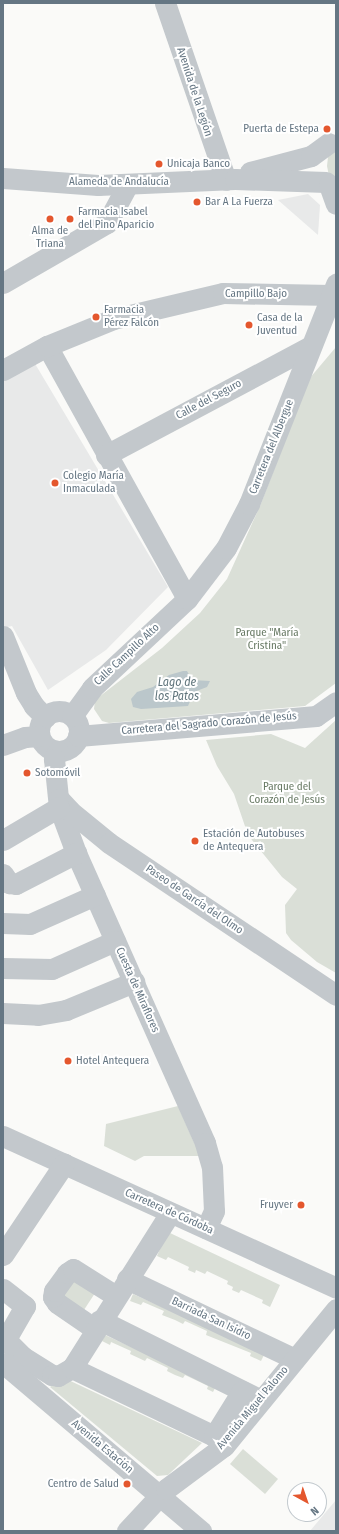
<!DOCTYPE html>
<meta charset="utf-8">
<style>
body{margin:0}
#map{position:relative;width:339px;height:1534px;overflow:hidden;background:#fafaf8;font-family:"Fira Sans Condensed",sans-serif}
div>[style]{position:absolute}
.built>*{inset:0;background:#e8e9e9}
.green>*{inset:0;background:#dadfd7}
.water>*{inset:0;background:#bbc7cb}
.minor>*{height:21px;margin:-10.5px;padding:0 10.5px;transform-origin:10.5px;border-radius:10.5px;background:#c3c8cc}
.minor>.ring{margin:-10.5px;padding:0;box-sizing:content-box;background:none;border:21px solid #c3c8cc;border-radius:50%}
.dots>*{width:11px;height:11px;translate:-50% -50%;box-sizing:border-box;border:2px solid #fff;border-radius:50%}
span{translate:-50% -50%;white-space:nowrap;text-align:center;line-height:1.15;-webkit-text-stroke:4px #fff;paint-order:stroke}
.street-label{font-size:11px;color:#657683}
.poi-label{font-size:11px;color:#657683}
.right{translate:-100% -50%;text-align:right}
.left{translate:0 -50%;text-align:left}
.park-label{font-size:11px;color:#687a64}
.water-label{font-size:12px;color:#60757c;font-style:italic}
.frame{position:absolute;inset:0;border:4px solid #657683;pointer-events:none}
.north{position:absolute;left:287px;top:1482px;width:40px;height:40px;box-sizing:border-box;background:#fff;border:1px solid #c1c8cd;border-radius:50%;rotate:140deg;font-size:11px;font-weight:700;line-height:16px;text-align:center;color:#657683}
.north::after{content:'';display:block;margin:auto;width:14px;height:18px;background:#e4572e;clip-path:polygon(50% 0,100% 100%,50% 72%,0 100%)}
</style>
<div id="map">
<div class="built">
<i style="clip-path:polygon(308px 194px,320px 205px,318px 235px,278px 200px)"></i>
<i style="clip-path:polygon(34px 362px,168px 587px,106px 650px,48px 690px,12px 626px,3px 628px,3px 379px)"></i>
<i style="clip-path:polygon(336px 1500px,336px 1531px,310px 1531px)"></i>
</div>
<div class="green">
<i style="clip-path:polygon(336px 144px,336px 185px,329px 176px,327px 166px,328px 157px)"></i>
<i style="clip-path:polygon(336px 347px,336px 683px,305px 706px,109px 723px,102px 721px,94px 709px,95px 700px,162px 648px,200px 613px,227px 579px,260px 506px,309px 379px)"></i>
<i style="clip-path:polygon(336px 720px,336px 973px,317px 962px,291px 940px,286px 933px,285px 905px,297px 889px,282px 877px,248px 835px,234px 794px,217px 766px,206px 740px,271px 734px,305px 748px)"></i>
<i style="clip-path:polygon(178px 1106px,200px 1156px,144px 1156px,135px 1161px,104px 1146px,106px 1124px)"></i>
<i style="clip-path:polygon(170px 1233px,280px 1285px,270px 1307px,262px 1303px,263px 1300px,241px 1290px,239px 1293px,232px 1290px,233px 1287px,227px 1284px,228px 1281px,207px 1271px,205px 1274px,196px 1270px,195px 1273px,188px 1270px,189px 1267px,168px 1257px,166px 1260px,157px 1256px,164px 1239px)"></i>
<i style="clip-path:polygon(72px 1275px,97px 1290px,82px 1313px,59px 1294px)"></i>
<i style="clip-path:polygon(133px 1294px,265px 1353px,261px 1361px,250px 1356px,251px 1353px,206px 1335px,207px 1331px,185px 1321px,183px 1324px,175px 1320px,162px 1315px,164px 1311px,143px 1302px,141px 1305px,130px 1301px)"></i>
<i style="clip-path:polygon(105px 1335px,216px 1386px,213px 1392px,207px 1389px,208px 1386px,185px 1375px,183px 1378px,175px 1375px,167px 1371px,168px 1368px,147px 1358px,145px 1361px,130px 1354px,131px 1351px,111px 1342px,110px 1345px,102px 1341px)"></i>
<i style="clip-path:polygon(62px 1377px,202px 1443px,168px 1475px,157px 1476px,50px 1387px)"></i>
<i style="clip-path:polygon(243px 1449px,278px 1479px,265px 1494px,230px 1464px)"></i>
</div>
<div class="water">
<i style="clip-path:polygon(183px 671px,187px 671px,192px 680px,210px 681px,207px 687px,194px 692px,188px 706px,141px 709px,133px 707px,131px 699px,137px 692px,153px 687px,169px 675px)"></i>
</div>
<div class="minor">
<i style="left:165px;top:3px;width:187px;rotate:71deg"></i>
<i style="left:250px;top:172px;width:63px;rotate:-14.7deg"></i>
<i style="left:311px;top:156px;width:22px;rotate:-36deg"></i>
<i style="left:3px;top:178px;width:95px;rotate:4.2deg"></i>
<i style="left:98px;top:185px;width:137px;rotate:-2.5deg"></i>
<i style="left:235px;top:179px;width:91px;rotate:1.9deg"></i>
<i style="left:329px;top:185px;width:20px;rotate:70deg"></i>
<i style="left:3px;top:283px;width:120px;rotate:-30deg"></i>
<i style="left:107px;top:223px;width:44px;rotate:-61.7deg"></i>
<i style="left:47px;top:346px;width:289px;rotate:61deg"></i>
<i style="left:3px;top:370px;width:50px;rotate:-28.6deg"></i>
<i style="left:47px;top:346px;width:71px;rotate:-22.2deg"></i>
<i style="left:113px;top:319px;width:113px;rotate:-13.3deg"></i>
<i style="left:223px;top:293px;width:108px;rotate:1.1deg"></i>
<i style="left:106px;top:455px;width:232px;rotate:-28deg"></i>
<i style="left:3px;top:636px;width:61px;rotate:68deg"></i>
<i style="left:26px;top:693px;width:15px;rotate:58deg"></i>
<i style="left:34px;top:706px;width:16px;rotate:45deg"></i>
<i class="ring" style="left:39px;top:711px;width:19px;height:19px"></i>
<i style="left:72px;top:716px;width:34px;rotate:-54deg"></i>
<i style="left:92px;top:688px;width:130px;rotate:-43.1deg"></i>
<i style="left:187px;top:599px;width:64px;rotate:-52.6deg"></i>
<i style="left:226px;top:548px;width:50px;rotate:-62.4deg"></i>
<i style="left:249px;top:504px;width:237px;rotate:-68.4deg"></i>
<i style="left:78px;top:736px;width:239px;rotate:-4.8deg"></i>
<i style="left:316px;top:716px;width:24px;rotate:-35deg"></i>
<i style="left:3px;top:745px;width:23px;rotate:-20deg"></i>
<i style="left:25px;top:737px;width:14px;rotate:-4deg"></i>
<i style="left:58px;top:751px;width:9px;rotate:117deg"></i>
<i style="left:54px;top:759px;width:48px;rotate:84.1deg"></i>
<i style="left:59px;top:807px;width:49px;rotate:69.7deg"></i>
<i style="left:76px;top:853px;width:317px;rotate:66deg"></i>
<i style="left:205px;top:1143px;width:25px;rotate:74deg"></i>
<i style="left:212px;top:1167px;width:44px;rotate:87.4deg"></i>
<i style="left:214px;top:1211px;width:19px;rotate:115deg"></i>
<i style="left:59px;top:799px;width:16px;rotate:47deg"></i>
<i style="left:70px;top:811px;width:50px;rotate:39.4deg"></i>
<i style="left:109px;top:843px;width:273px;rotate:33.8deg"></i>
<i style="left:3px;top:840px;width:65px;rotate:-30.5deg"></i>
<i style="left:3px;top:874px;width:11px;rotate:56deg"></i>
<i style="left:9px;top:883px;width:7px;rotate:8deg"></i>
<i style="left:16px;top:884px;width:68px;rotate:-27.3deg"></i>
<i style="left:3px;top:923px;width:27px;rotate:2deg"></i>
<i style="left:30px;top:924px;width:71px;rotate:-24deg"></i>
<i style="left:3px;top:968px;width:49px;rotate:1.2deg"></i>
<i style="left:52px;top:969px;width:69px;rotate:-24deg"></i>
<i style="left:3px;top:1013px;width:35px;rotate:3deg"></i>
<i style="left:38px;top:1015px;width:28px;rotate:-10deg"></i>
<i style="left:66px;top:1010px;width:74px;rotate:-22.4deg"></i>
<i style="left:3px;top:1136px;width:366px;rotate:24.5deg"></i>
<i style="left:3px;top:1255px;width:110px;rotate:-56.2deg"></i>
<i style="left:127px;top:1279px;width:186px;rotate:25.5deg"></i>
<i style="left:3px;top:1289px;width:28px;rotate:38deg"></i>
<i style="left:25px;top:1306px;width:38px;rotate:120deg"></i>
<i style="left:100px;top:1320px;width:180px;rotate:26.4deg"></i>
<i style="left:95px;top:1329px;width:46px;rotate:-145.6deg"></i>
<i style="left:57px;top:1303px;width:7px;rotate:-124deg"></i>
<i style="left:53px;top:1297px;width:6px;rotate:-81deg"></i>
<i style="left:54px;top:1291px;width:22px;rotate:-54deg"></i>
<i style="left:67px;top:1273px;width:7px;rotate:-34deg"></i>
<i style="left:73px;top:1269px;width:51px;rotate:32.1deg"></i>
<i style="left:3px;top:1337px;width:28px;rotate:45deg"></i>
<i style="left:23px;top:1357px;width:34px;rotate:32deg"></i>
<i style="left:52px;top:1375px;width:6px;rotate:9deg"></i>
<i style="left:58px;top:1376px;width:16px;rotate:-30deg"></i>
<i style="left:72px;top:1368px;width:183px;rotate:-57.7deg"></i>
<i style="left:3px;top:1363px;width:260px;rotate:40.3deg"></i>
<i style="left:72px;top:1368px;width:157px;rotate:25.6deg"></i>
<i style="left:214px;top:1436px;width:14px;rotate:45deg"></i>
<i style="left:214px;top:1436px;width:53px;rotate:-58.1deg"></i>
<i style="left:127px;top:1531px;width:57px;rotate:-47.1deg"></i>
<i style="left:166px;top:1489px;width:72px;rotate:-36.6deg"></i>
<i style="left:224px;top:1446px;width:177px;rotate:-50.7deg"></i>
</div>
<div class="dots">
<i style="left:327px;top:129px;background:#e4572e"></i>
<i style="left:159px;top:164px;background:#e4572e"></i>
<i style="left:197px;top:202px;background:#e4572e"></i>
<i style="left:50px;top:219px;background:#e4572e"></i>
<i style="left:70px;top:219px;background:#e4572e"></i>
<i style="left:96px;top:317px;background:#e4572e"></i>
<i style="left:249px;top:325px;background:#e4572e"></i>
<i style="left:55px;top:483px;background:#e4572e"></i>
<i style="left:27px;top:773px;background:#e4572e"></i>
<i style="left:195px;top:841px;background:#e4572e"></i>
<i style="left:68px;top:1061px;background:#e4572e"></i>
<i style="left:301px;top:1205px;background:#e4572e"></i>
<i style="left:127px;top:1484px;background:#e4572e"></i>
</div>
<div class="street-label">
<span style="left:194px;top:92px;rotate:72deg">Avenida de la Legión</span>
<span style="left:119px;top:182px">Alameda de Andalucía</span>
<span style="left:256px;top:294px">Campillo Bajo</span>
<span style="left:209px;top:400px;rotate:-28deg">Calle del Seguro</span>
<span style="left:272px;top:447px;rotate:-68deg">Carretera del Albergue</span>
<span style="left:127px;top:655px;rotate:-43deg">Calle Campillo Alto</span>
<span style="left:209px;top:724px;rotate:-5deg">Carretera del Sagrado Corazón de Jesús</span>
<span style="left:194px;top:900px;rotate:34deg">Paseo de García del Olmo</span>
<span style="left:137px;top:990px;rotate:66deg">Cuesta de Miraflores</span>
<span style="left:169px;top:1212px;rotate:24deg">Carretera de Córdoba</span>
<span style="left:211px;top:1319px;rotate:25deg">Barriada San Isidro</span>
<span style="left:253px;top:1408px;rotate:-50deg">Avenida Miguel Palomo</span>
<span style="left:102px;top:1447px;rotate:40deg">Avenida Estación</span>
</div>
<div class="poi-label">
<span class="right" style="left:319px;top:129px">Puerta de Estepa</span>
<span class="left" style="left:167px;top:164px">Unicaja Banco</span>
<span class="left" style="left:205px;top:202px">Bar A La Fuerza</span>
<span class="left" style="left:78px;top:219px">Farmacia Isabel<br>del Pino Aparicio</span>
<span style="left:50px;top:238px">Alma de<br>Triana</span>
<span class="left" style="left:104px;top:317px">Farmacia<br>Pérez Falcón</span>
<span class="left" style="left:257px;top:325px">Casa de la<br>Juventud</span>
<span class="left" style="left:63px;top:483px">Colegio María<br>Inmaculada</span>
<span class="left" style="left:35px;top:773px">Sotomóvil</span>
<span class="left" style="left:203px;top:841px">Estación de Autobuses<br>de Antequera</span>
<span class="left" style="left:76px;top:1061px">Hotel Antequera</span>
<span class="right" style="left:293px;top:1205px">Fruyver</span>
<span class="right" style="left:119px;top:1484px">Centro de Salud</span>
</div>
<div class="park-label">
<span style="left:267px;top:640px">Parque "María<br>Cristina"</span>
<span style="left:287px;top:794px">Parque del<br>Corazón de Jesús</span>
</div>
<div class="water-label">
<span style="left:177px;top:690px">Lago de<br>los Patos</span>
</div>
<div class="frame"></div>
<div class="north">N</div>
</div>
